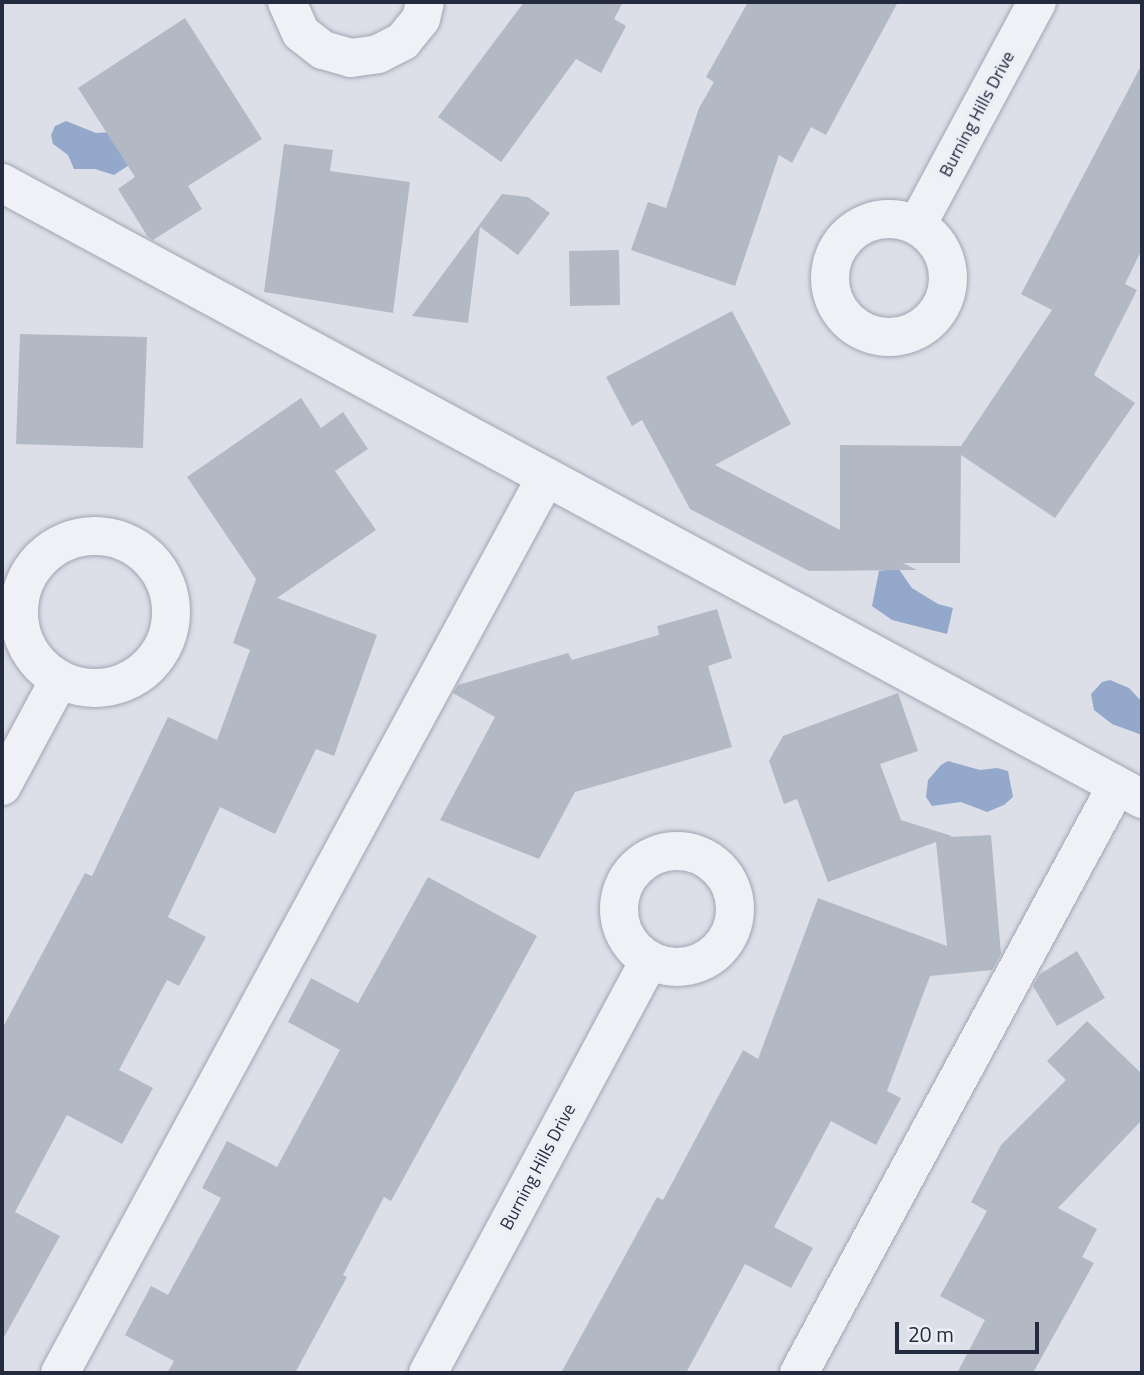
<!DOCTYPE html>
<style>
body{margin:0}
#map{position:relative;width:1144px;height:1375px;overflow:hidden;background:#dcdfe8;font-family:"Titillium Web",sans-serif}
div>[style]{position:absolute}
.water>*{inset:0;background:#94a8cb}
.building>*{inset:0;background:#b3b8c5}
.roads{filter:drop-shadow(0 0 2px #a1a5b2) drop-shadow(0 0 2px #a1a5b2)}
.minor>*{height:38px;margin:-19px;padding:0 19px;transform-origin:19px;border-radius:19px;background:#eff1f6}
.minor>.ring{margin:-19px;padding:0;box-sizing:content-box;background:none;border:38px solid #eff1f6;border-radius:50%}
span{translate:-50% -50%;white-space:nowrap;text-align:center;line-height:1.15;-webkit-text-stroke:6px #ebeef5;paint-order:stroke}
.street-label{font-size:18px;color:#252b3f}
.frame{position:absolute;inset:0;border:4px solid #252b3f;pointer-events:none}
.scale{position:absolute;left:895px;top:1322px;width:144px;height:32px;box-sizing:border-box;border:4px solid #252b3f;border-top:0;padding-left:9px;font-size:21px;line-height:24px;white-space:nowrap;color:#252b3f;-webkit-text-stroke:5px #ebeef5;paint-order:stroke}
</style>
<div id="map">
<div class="water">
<i style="clip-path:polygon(66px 121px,96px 133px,113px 132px,129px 165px,114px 175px,95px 169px,74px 169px,68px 155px,53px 144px,51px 135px,55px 126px)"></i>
<i style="clip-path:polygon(898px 568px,912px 588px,938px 604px,953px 608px,947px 634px,892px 620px,872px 606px,879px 571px)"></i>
<i style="clip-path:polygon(1110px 680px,1129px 688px,1142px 702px,1142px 735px,1112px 724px,1094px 710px,1091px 694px,1102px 682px)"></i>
<i style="clip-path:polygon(948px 761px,980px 770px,997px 768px,1008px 771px,1013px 797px,1004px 805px,987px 812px,961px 802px,932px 806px,926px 797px,928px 780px,941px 765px)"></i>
</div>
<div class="building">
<i style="clip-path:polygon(524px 2px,623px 2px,614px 19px,626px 26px,601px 73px,576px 59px,501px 162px,438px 117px)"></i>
<i style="clip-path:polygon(748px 2px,898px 2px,826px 135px,811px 127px,792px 163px,779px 155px,735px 286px,631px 250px,648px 202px,666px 208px,699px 108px,714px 82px,706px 77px)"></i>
<i style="clip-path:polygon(185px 18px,262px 139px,188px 186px,202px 209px,153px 240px,148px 237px,118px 189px,135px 177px,78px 88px)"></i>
<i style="clip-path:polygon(1142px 64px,1142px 249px,1125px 284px,1137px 290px,1094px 375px,1135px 403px,1055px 518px,961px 455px,960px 563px,903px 563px,917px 570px,809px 571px,690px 509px,642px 420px,632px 426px,606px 377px,732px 311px,791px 424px,715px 465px,840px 530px,840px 445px,961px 446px,1052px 310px,1021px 294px)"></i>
<i style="clip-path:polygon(284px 144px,333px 150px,330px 171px,410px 182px,393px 313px,264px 292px)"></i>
<i style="clip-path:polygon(502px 194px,528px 197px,550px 213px,518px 255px,480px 227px,468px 323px,412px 316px)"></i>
<i style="clip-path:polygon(619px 250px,620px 305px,570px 306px,569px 251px)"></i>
<i style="clip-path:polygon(20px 334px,147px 337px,143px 448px,16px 444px)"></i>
<i style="clip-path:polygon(301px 398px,321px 428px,343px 412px,368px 449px,335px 471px,376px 530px,277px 598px,377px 635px,334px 756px,316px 749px,275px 834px,220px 807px,168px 917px,206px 937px,179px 986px,167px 980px,119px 1070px,153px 1088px,122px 1144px,67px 1115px,15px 1212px,60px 1236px,2px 1341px,2px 1029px,85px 873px,92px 876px,168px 717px,217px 740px,250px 650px,233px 643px,256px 579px,187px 477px)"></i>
<i style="clip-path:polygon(717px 609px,732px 658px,708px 666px,732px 747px,575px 792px,539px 859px,440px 820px,495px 717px,453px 693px,458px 685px,568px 653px,572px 660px,659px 635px,657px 626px)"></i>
<i style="clip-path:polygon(898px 693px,918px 751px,880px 764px,901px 820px,952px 836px,949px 837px,991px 835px,1001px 954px,992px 970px,930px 976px,887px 1091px,901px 1098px,876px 1145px,831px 1121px,774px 1227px,813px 1248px,791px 1288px,745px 1264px,686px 1373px,561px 1373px,657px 1197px,663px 1200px,743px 1050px,758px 1059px,818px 898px,947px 946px,936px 842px,828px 882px,797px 799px,784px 804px,769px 761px,783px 736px)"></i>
<i style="clip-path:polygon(428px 877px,537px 936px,391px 1201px,384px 1197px,343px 1275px,347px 1277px,295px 1373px,167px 1373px,174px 1361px,125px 1335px,151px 1286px,168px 1295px,221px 1198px,202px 1188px,227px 1141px,277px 1167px,340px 1050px,288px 1022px,311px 978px,358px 1003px)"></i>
<i style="clip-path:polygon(1077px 951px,1105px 998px,1057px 1026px,1033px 986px,1040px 974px)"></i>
<i style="clip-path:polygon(1087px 1021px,1142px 1074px,1142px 1120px,1058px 1208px,1097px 1229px,1082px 1257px,1094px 1263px,1033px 1373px,957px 1373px,985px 1320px,940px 1296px,987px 1211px,971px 1202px,1001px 1145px,1066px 1080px,1047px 1061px)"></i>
</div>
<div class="roads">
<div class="minor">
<i style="left:287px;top:2px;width:34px;rotate:66deg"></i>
<i style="left:301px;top:33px;width:28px;rotate:38deg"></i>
<i style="left:323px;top:50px;width:29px;rotate:16deg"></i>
<i style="left:351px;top:58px;width:27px;rotate:-8deg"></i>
<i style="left:378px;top:54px;width:28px;rotate:-27deg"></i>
<i style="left:403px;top:41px;width:28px;rotate:-51deg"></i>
<i style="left:421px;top:19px;width:17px;rotate:-77deg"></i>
<i style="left:2px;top:183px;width:1296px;rotate:28.38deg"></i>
<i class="ring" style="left:830px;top:219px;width:80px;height:80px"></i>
<i style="left:917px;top:225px;width:253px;rotate:-61.7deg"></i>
<i class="ring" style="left:19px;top:536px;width:114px;height:114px"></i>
<i style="left:2px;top:786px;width:120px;rotate:-61.7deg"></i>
<i class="ring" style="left:619px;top:851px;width:78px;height:78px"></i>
<i style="left:60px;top:1373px;width:1019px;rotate:-61.52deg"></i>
<i style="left:428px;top:1373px;width:468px;rotate:-61.8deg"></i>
<i style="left:799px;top:1373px;width:668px;rotate:-61.59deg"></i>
</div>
</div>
<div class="street-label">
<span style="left:977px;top:114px;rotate:-62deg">Burning Hills Drive</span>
<span style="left:538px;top:1167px;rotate:-62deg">Burning Hills Drive</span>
</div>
<div class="frame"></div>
<div class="scale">20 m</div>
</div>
